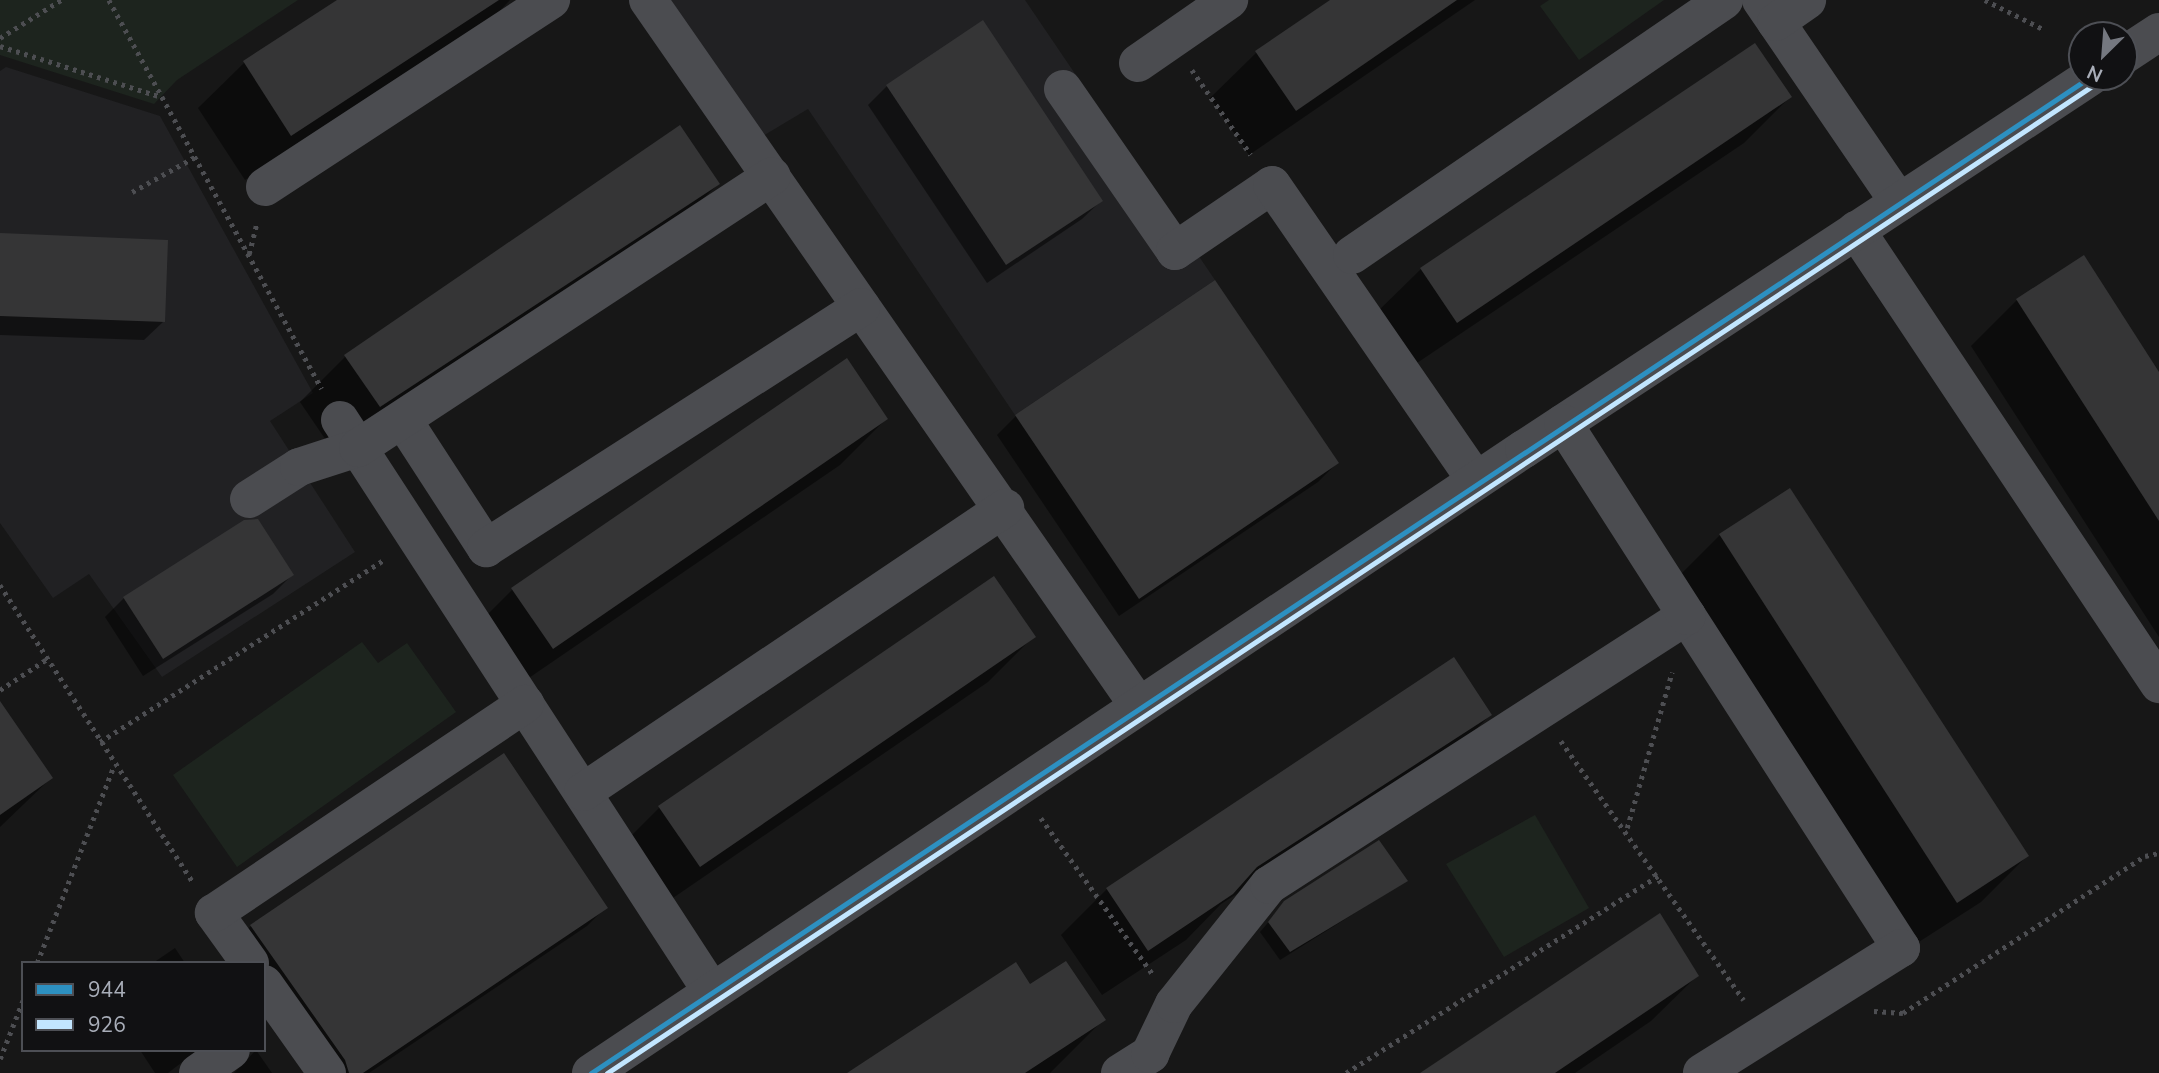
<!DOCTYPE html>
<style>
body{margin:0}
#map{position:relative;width:2159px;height:1073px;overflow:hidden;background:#171717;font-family:"Nunito Sans",sans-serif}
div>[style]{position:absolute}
.built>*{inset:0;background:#212123}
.green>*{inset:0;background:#1d241e}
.shadow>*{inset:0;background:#0007}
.building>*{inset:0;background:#353536}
.path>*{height:4.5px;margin-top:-2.25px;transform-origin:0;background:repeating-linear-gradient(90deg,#4d4e52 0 3.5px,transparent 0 8.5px)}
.minor>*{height:38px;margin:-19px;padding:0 19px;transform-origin:19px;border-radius:19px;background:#4b4c50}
.bus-1>*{height:5px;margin:-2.5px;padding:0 2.5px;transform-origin:2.5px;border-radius:2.5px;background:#2d90c1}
.bus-2>*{height:5px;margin:-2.5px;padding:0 2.5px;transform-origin:2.5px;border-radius:2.5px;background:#c2e6ff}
span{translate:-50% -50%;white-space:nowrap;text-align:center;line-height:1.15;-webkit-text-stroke:6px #111113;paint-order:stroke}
.legend{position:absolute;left:21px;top:961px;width:245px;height:91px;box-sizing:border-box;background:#111113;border:2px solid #4d4f55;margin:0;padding:9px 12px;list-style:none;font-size:21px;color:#a8adb8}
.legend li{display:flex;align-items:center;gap:14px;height:35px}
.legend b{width:35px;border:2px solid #4d4f55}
.north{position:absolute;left:2068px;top:21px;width:70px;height:70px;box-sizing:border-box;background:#111113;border:2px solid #4d4f55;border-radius:50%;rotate:205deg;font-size:19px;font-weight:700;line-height:28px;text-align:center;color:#a8adb8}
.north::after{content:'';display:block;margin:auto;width:24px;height:32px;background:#757880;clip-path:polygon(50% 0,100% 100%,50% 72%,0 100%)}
</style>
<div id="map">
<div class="built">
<i style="clip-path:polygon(671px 0,1025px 0,1215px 280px,1015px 415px,808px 109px,758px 139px)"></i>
<i style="clip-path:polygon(6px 67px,160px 116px,313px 393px,270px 421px,355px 552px,162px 677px,89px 574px,53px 598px,0 523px,0 71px)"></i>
</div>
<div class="green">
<i style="clip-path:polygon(0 0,298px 0,177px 80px,154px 104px,0 55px)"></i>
<i style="clip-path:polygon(1549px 0,1664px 0,1579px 60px,1540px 6px)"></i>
<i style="clip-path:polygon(362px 642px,378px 663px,407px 643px,456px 712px,237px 867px,173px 775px)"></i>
<i style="clip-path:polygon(1535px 815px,1589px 908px,1504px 957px,1446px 864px)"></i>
</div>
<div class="shadow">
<i style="clip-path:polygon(340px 0,510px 0,491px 20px,245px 180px,198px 108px,244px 63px)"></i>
<i style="clip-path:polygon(1332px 0,1475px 0,1249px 155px,1210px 98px,1256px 53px)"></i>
<i style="clip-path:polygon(887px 86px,1101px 201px,1082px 219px,987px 283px,868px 105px)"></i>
<i style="clip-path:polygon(1790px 97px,1744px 143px,1411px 367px,1375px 314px,1421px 269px)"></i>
<i style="clip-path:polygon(718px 184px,673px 229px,334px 452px,300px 402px,346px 356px)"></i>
<i style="clip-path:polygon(0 235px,163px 322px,144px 340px,0 335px)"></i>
<i style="clip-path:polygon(1214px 283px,1337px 463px,1318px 482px,1119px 616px,997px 435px,1016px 416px)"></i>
<i style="clip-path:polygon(2017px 300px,2159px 375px,2159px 637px,1971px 346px)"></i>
<i style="clip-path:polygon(886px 419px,840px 465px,507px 693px,467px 635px,513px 589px)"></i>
<i style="clip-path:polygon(1720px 535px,2027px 856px,1981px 902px,1911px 947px,1674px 581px)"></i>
<i style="clip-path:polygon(292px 575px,273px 594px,143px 676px,105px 617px,124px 598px)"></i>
<i style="clip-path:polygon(1033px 637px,988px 682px,654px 911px,614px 853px,660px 807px)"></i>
<i style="clip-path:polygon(1490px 715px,1445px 761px,1221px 904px,1186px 940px,1102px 995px,1061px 935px,1107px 889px)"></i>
<i style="clip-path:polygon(0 728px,51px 778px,0 827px)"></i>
<i style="clip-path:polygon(503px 756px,606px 907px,587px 926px,369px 1073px,322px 1073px,232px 945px,251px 926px)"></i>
<i style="clip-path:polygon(1406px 881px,1280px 960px,1260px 932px,1285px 903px)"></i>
<i style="clip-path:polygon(175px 948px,185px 963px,153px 963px)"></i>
<i style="clip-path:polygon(1697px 976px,1651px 1021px,1575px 1073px,1423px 1073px)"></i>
<i style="clip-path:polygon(1103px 1020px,1050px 1073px,850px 1073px)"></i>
<i style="clip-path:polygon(140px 1050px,198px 1050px,168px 1073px,155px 1073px)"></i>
<i style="clip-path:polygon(256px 1050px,272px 1073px,234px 1073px)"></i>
</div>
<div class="building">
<i style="clip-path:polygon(337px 0,499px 0,291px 136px,243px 61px)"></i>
<i style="clip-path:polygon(1330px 0,1457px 0,1296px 111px,1255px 51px)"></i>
<i style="clip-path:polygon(983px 20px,1103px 201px,1006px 265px,886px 85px)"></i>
<i style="clip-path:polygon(1755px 43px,1792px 97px,1457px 323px,1420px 268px)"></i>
<i style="clip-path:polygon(680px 125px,720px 184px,380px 407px,344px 355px)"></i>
<i style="clip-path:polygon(0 233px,168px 240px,165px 322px,0 316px)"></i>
<i style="clip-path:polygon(2084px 255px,2159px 372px,2159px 521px,2016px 299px)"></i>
<i style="clip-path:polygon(1215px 280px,1339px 463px,1139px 599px,1015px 415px)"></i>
<i style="clip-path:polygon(847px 358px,888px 419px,553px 649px,511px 588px)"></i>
<i style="clip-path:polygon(1790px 488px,2029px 856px,1957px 903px,1719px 534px)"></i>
<i style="clip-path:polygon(258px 519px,294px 575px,163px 659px,123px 597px,244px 520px)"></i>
<i style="clip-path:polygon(994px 576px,1036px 637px,700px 867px,658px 806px)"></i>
<i style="clip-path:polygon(1454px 657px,1492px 715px,1257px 867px,1233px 894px,1148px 951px,1106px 888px)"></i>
<i style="clip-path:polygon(0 701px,53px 778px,0 815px)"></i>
<i style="clip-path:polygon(504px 753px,608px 908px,363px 1073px,349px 1073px,345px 1060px,250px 925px)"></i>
<i style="clip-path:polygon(1379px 840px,1408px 881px,1290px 952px,1268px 922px,1284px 901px)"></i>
<i style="clip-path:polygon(1660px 913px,1699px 976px,1555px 1073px,1420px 1073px)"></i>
<i style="clip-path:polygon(1066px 961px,1106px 1020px,1025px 1073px,847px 1073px,1016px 962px,1030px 984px)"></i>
</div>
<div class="path">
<i style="left:109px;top:0;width:443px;rotate:61.3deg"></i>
<i style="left:1985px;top:0;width:67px;rotate:26.6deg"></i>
<i style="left:0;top:38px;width:72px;rotate:-31.9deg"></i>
<i style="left:0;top:46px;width:170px;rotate:17.5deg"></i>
<i style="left:1192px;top:70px;width:103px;rotate:55.2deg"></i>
<i style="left:132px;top:192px;width:72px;rotate:-29.1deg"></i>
<i style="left:249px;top:254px;width:33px;rotate:-76deg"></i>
<i style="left:0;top:585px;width:353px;rotate:57deg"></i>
<i style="left:0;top:690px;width:56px;rotate:-33.4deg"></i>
<i style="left:1561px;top:741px;width:317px;rotate:54.8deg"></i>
<i style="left:100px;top:742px;width:339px;rotate:-32.7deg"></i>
<i style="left:1041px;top:818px;width:191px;rotate:54.4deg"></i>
<i style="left:1627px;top:828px;width:162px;rotate:-73.9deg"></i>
<i style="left:37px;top:963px;width:212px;rotate:-68.7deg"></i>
<i style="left:1874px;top:1011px;width:29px;rotate:4deg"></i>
<i style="left:1903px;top:1013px;width:288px;rotate:-33deg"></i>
<i style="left:2145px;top:856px;width:14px;rotate:-12deg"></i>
<i style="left:0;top:1059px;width:63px;rotate:-68.7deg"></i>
<i style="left:1346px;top:1073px;width:369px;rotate:-32.3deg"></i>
</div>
<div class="minor">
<i style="left:648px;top:0;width:859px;rotate:55.2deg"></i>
<i style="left:1761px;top:0;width:245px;rotate:55.7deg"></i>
<i style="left:1776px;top:22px;width:38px;rotate:-35deg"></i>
<i style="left:2124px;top:55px;width:42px;rotate:-33.3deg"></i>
<i style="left:1138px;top:63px;width:111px;rotate:-34.7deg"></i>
<i style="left:1063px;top:89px;width:197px;rotate:55.3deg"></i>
<i style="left:1175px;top:251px;width:117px;rotate:-34.2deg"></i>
<i style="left:1272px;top:185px;width:359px;rotate:55.4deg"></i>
<i style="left:265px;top:187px;width:342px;rotate:-33.2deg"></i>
<i style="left:1856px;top:230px;width:546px;rotate:56.28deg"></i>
<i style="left:1352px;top:255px;width:451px;rotate:-34.4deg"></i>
<i style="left:340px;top:420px;width:682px;rotate:56.96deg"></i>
<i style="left:403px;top:420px;width:153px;rotate:57deg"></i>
<i style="left:486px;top:548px;width:446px;rotate:-32.7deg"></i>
<i style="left:249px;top:499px;width:59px;rotate:-32.6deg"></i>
<i style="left:299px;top:467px;width:62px;rotate:-17.9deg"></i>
<i style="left:358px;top:448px;width:495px;rotate:-33.3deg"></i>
<i style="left:1687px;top:616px;width:395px;rotate:57.2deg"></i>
<i style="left:1901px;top:948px;width:235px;rotate:147.9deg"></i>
<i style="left:583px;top:792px;width:509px;rotate:-33.94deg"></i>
<i style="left:250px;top:963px;width:62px;rotate:-125.8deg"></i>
<i style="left:214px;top:913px;width:375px;rotate:-33.9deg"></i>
<i style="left:264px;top:984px;width:109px;rotate:54.7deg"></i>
<i style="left:198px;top:1073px;width:40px;rotate:-34.9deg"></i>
<i style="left:591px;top:1073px;width:1122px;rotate:-33.78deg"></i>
<i style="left:1524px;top:449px;width:677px;rotate:-33.31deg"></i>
<i style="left:1120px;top:1073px;width:36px;rotate:-32deg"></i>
<i style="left:1150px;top:1054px;width:55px;rotate:-64.4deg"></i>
<i style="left:1174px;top:1004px;width:152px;rotate:-51.4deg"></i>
<i style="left:1269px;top:885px;width:497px;rotate:-32.8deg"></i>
<i style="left:1687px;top:616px;width:229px;rotate:-122.7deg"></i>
</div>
<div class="bus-1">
<i style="left:591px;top:1073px;width:1800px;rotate:-33.6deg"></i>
</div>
<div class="bus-2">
<i style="left:607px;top:1073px;width:1787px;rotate:-33.61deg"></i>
</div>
<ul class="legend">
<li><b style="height:9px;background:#2d90c1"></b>944</li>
<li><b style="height:9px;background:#c2e6ff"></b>926</li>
</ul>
<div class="north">N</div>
</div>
